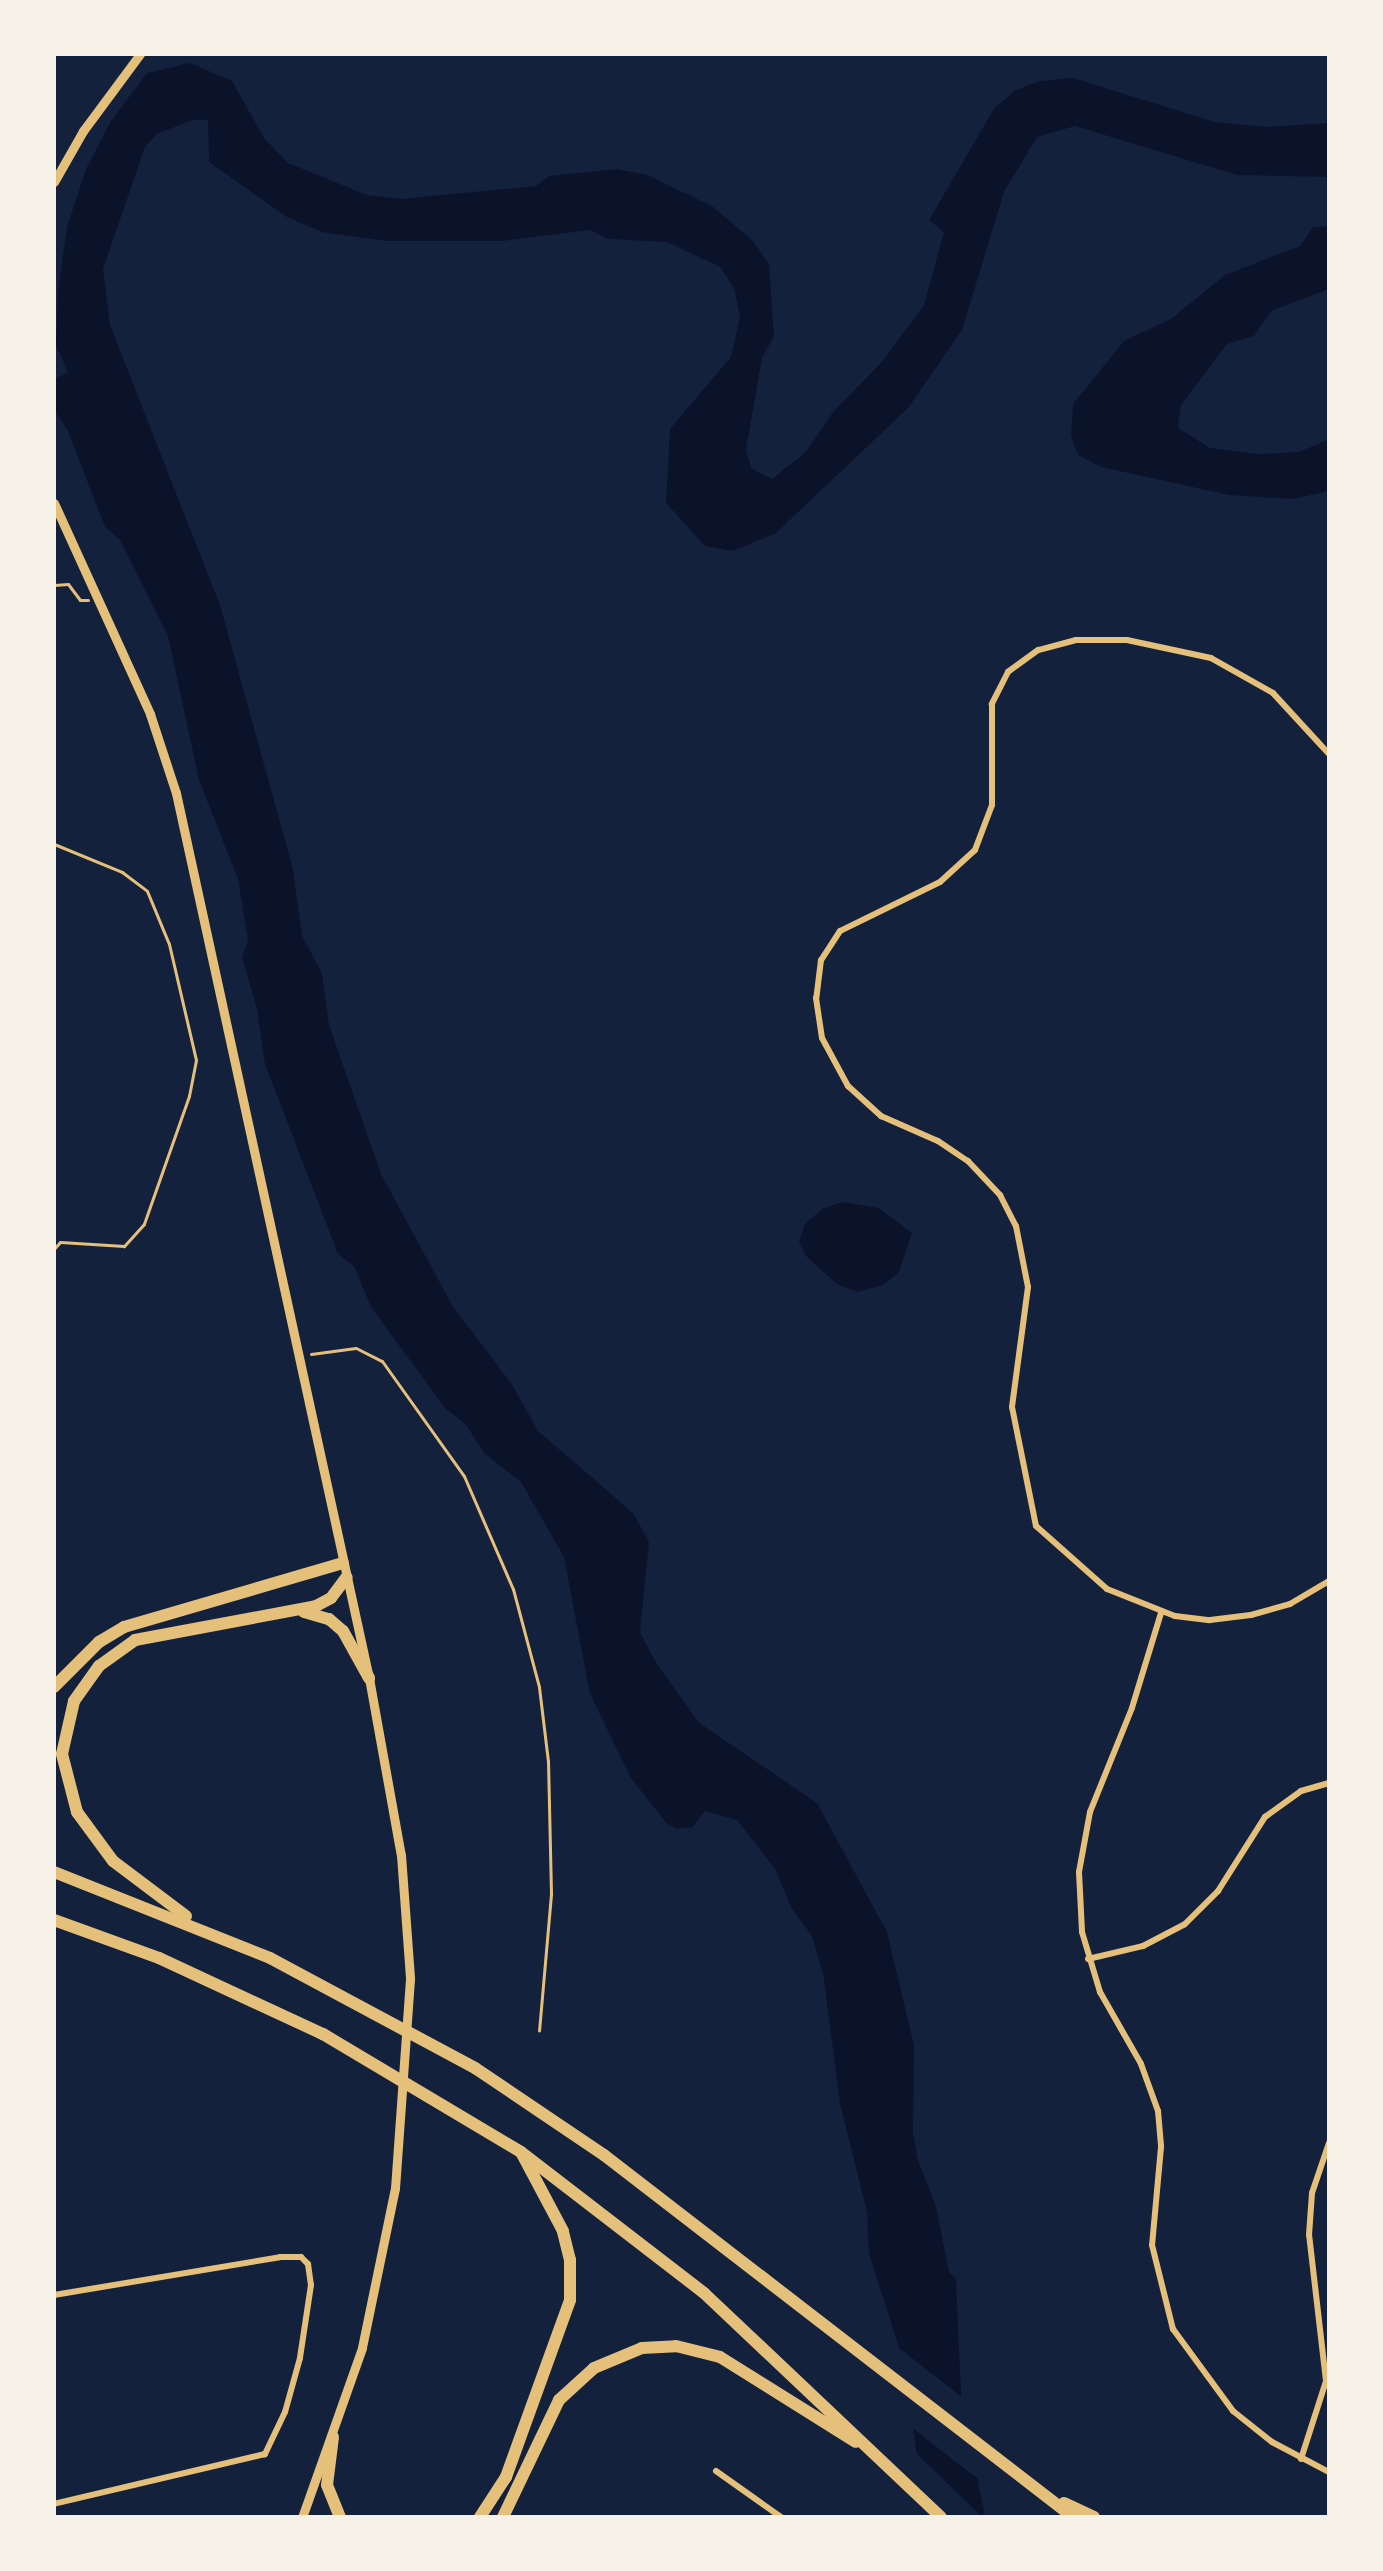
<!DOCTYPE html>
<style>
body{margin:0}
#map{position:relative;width:1383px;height:2571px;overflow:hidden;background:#14213d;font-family:Arial,sans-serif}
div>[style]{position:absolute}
.water>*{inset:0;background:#0b132b}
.pier>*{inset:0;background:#14213d}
.path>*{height:3px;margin:-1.5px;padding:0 1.5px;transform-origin:1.5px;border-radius:1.5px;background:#e5c07b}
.minor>*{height:6px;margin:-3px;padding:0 3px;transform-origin:3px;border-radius:3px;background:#e5c07b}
.secondary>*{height:9px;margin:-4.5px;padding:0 4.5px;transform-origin:4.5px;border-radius:4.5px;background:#e5c07b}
.motorway>*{height:12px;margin:-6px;padding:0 6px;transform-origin:6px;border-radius:6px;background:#e5c07b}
span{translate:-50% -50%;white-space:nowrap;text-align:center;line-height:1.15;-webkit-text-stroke:8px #f6f1e7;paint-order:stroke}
.frame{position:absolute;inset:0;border:56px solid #f6f1e7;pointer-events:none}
</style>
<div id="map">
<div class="water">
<i style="clip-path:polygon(190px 63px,232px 81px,264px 138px,288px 163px,367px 195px,400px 199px,536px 186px,549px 176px,617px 169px,647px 175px,712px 206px,752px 240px,769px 264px,774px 336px,762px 358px,746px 450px,751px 468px,772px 479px,806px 452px,833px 412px,880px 364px,924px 305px,944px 232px,929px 220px,995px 107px,1016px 90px,1040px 81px,1073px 78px,1215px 122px,1265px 127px,1329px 123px,1329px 177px,1237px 175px,1075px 126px,1037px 137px,1004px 192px,962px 330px,909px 407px,776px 533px,733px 551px,705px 546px,666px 503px,670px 429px,731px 357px,740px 317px,734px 288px,720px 267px,682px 249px,667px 242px,609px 239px,590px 230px,503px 241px,386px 241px,322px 232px,287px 217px,209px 162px,208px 120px,192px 120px,157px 134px,145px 147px,103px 269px,110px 325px,220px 605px,293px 869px,302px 936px,322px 973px,329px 1025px,381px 1174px,452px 1305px,513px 1386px,538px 1431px,633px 1513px,649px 1542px,640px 1632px,654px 1659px,698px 1722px,817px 1803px,887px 1932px,914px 2045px,913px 2132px,918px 2160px,936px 2207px,949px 2272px,956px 2279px,961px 2393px,985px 2517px,926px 2517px,903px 2360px,869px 2254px,867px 2213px,840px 2103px,823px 1973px,812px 1936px,792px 1909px,775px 1869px,737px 1820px,705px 1811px,693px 1827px,677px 1829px,667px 1824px,631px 1778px,590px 1694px,564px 1557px,521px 1482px,484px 1453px,466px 1425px,445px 1408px,371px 1307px,354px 1266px,338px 1254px,265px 1064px,257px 1009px,242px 957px,248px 940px,238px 879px,199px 780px,168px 636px,120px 540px,105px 527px,67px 429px,54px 410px,54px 380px,68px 372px,56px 345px,58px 292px,67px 227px,86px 169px,111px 121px,147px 73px)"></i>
<i style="clip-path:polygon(1329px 226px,1329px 289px,1271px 311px,1254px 336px,1227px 344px,1181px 405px,1178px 428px,1210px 448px,1257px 454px,1299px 452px,1329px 439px,1329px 491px,1293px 499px,1229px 495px,1101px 467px,1078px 455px,1071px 436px,1073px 404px,1124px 341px,1171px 319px,1225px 275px,1300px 246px,1313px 227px)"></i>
<i style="clip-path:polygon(842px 1202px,879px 1208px,912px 1233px,899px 1272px,883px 1285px,858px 1292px,837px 1284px,806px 1256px,799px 1241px,805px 1224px,822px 1209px)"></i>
</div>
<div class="pier">
<i style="clip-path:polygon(895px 2345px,967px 2401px,982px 2482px,907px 2424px)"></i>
<i style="clip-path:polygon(911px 2448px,982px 2517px,922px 2517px)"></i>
</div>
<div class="path">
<i style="left:54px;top:585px;width:14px;rotate:-4deg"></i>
<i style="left:68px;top:584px;width:20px;rotate:53deg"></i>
<i style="left:80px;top:600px;width:8px"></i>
<i style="left:54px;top:844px;width:74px;rotate:22.4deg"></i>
<i style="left:122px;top:872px;width:31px;rotate:37deg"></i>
<i style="left:147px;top:891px;width:57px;rotate:67.5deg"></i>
<i style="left:169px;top:944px;width:119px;rotate:76.9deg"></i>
<i style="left:196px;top:1060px;width:37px;rotate:101deg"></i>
<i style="left:189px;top:1096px;width:136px;rotate:109.4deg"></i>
<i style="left:144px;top:1224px;width:30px;rotate:132deg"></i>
<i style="left:124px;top:1246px;width:64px;rotate:-176.4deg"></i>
<i style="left:60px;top:1242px;width:9px;rotate:131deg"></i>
<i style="left:311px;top:1354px;width:45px;rotate:-7.6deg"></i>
<i style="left:356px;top:1348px;width:29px;rotate:27deg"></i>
<i style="left:382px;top:1361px;width:141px;rotate:54.5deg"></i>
<i style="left:464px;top:1476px;width:123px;rotate:66.6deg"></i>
<i style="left:513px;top:1589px;width:101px;rotate:75.1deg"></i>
<i style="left:539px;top:1687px;width:75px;rotate:83.1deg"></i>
<i style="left:548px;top:1761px;width:133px;rotate:88.7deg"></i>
<i style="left:551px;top:1894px;width:137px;rotate:95deg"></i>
</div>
<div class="minor">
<i style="left:1329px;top:754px;width:83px;rotate:-132.6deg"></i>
<i style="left:1273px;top:693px;width:71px;rotate:-150.6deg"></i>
<i style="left:1211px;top:658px;width:86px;rotate:-167.9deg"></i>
<i style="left:1127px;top:640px;width:51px;rotate:180deg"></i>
<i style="left:1076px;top:640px;width:39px;rotate:165deg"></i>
<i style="left:1038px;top:650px;width:37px;rotate:144deg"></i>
<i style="left:1008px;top:672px;width:36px;rotate:117deg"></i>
<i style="left:992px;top:704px;width:101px;rotate:90deg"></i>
<i style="left:992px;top:805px;width:48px;rotate:110.7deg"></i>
<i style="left:975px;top:850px;width:47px;rotate:137.6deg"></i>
<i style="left:940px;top:882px;width:111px;rotate:153.9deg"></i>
<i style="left:840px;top:931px;width:35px;rotate:123deg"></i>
<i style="left:821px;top:960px;width:38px;rotate:97deg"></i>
<i style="left:816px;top:998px;width:40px;rotate:81.5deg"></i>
<i style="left:822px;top:1038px;width:55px;rotate:61.6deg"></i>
<i style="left:848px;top:1086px;width:45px;rotate:42.3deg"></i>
<i style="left:881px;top:1116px;width:62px;rotate:23.7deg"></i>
<i style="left:938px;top:1141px;width:36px;rotate:34deg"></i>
<i style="left:968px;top:1161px;width:47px;rotate:46.7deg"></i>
<i style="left:1000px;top:1195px;width:35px;rotate:63deg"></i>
<i style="left:1016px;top:1226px;width:62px;rotate:78.9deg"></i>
<i style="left:1028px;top:1287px;width:121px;rotate:97.6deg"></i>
<i style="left:1012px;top:1407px;width:121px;rotate:78.6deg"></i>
<i style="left:1036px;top:1526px;width:95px;rotate:41.6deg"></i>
<i style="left:1107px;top:1589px;width:73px;rotate:21.7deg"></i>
<i style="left:1175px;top:1616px;width:35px;rotate:7deg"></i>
<i style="left:1210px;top:1620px;width:41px;rotate:-7deg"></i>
<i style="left:1251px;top:1615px;width:41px;rotate:-15.8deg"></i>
<i style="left:1290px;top:1604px;width:45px;rotate:-30.5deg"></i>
<i style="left:1161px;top:1613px;width:99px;rotate:107deg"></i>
<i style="left:1132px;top:1708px;width:112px;rotate:112deg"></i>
<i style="left:1090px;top:1812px;width:61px;rotate:100.4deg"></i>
<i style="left:1079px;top:1872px;width:60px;rotate:87.1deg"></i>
<i style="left:1082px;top:1932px;width:63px;rotate:73.3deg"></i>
<i style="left:1100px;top:1992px;width:83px;rotate:60.3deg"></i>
<i style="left:1141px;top:2064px;width:50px;rotate:70.1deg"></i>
<i style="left:1158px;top:2111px;width:36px;rotate:85deg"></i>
<i style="left:1161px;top:2147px;width:98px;rotate:95.2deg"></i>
<i style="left:1152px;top:2245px;width:87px;rotate:76deg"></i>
<i style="left:1173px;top:2329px;width:102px;rotate:53.8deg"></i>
<i style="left:1233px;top:2411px;width:50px;rotate:38.5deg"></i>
<i style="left:1272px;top:2442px;width:64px;rotate:27.8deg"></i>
<i style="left:1088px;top:1959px;width:57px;rotate:-13.3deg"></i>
<i style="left:1143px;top:1946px;width:47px;rotate:-27.6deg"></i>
<i style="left:1185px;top:1924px;width:47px;rotate:-45deg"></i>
<i style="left:1218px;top:1891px;width:88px;rotate:-57.6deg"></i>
<i style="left:1265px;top:1817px;width:44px;rotate:-35.8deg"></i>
<i style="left:1301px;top:1791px;width:29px;rotate:-16deg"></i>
<i style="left:54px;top:2295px;width:229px;rotate:-9.5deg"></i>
<i style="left:280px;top:2257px;width:21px"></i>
<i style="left:301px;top:2257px;width:10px;rotate:45deg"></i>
<i style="left:308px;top:2264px;width:21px;rotate:82deg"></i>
<i style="left:311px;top:2285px;width:74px;rotate:98.6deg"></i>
<i style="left:300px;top:2358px;width:56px;rotate:105.5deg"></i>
<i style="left:285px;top:2412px;width:47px;rotate:115.5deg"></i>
<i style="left:265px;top:2454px;width:217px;rotate:166.7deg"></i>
<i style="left:1301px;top:2459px;width:82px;rotate:-72.2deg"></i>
<i style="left:1326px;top:2381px;width:147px;rotate:-96.6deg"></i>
<i style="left:1309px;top:2235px;width:42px;rotate:-85.9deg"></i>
<i style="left:1312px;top:2193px;width:53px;rotate:-71.2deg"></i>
<i style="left:716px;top:2471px;width:80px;rotate:35.3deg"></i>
</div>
<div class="secondary">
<i style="left:54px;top:182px;width:59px;rotate:-60.4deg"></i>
<i style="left:83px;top:131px;width:96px;rotate:-53.5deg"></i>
<i style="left:54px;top:503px;width:232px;rotate:65.5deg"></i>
<i style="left:150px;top:714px;width:83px;rotate:71.8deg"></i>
<i style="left:176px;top:793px;width:906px;rotate:77.7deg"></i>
<i style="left:369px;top:1678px;width:180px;rotate:79.8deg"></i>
<i style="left:401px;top:1855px;width:124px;rotate:85.8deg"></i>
<i style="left:410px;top:1979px;width:210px;rotate:94.1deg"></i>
<i style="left:395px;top:2188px;width:163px;rotate:101.7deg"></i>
<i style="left:362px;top:2348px;width:179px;rotate:109.5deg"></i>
</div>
<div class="motorway">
<i style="left:304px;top:1612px;width:26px;rotate:16deg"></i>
<i style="left:329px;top:1619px;width:18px;rotate:41deg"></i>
<i style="left:343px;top:1631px;width:54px;rotate:61deg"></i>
<i style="left:54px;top:1687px;width:64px;rotate:-45deg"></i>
<i style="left:99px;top:1642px;width:29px;rotate:-31deg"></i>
<i style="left:124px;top:1627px;width:228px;rotate:-16.3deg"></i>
<i style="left:54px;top:1872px;width:232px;rotate:21.7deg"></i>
<i style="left:270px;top:1958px;width:233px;rotate:28.2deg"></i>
<i style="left:475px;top:2068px;width:156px;rotate:34deg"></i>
<i style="left:604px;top:2155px;width:592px;rotate:37.66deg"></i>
<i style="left:186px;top:1916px;width:91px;rotate:-143deg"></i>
<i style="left:113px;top:1861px;width:61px;rotate:-126.3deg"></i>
<i style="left:77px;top:1812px;width:60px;rotate:-104.5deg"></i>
<i style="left:62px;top:1754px;width:54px;rotate:-77.2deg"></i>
<i style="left:74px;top:1701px;width:43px;rotate:-54.5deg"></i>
<i style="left:99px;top:1666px;width:44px;rotate:-35.8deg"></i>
<i style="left:135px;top:1640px;width:184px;rotate:-10.6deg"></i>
<i style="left:316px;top:1606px;width:17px;rotate:-28deg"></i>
<i style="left:331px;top:1598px;width:26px;rotate:-53deg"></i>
<i style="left:54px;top:1920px;width:112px;rotate:19.9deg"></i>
<i style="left:159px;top:1958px;width:181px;rotate:24.9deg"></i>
<i style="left:323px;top:2034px;width:230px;rotate:30.8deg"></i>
<i style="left:521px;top:2152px;width:231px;rotate:37.6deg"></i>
<i style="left:704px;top:2293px;width:326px;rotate:43.4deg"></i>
<i style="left:333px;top:2437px;width:48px;rotate:97.1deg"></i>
<i style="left:327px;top:2485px;width:35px;rotate:68deg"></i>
<i style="left:1064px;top:2503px;width:33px;rotate:25deg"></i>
<i style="left:480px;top:2517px;width:48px;rotate:-57deg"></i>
<i style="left:506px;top:2477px;width:188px;rotate:-70.1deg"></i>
<i style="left:570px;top:2300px;width:40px;rotate:-90deg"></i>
<i style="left:570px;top:2260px;width:30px;rotate:-104deg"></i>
<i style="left:563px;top:2231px;width:87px;rotate:-118deg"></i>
<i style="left:503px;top:2517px;width:130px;rotate:-64.4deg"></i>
<i style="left:559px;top:2400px;width:47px;rotate:-42.4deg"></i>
<i style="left:594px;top:2368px;width:52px;rotate:-22.6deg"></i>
<i style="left:642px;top:2348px;width:34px;rotate:-3deg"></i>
<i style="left:676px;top:2346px;width:45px;rotate:14deg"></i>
<i style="left:720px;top:2357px;width:160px;rotate:32deg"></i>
</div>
<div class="frame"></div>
</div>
